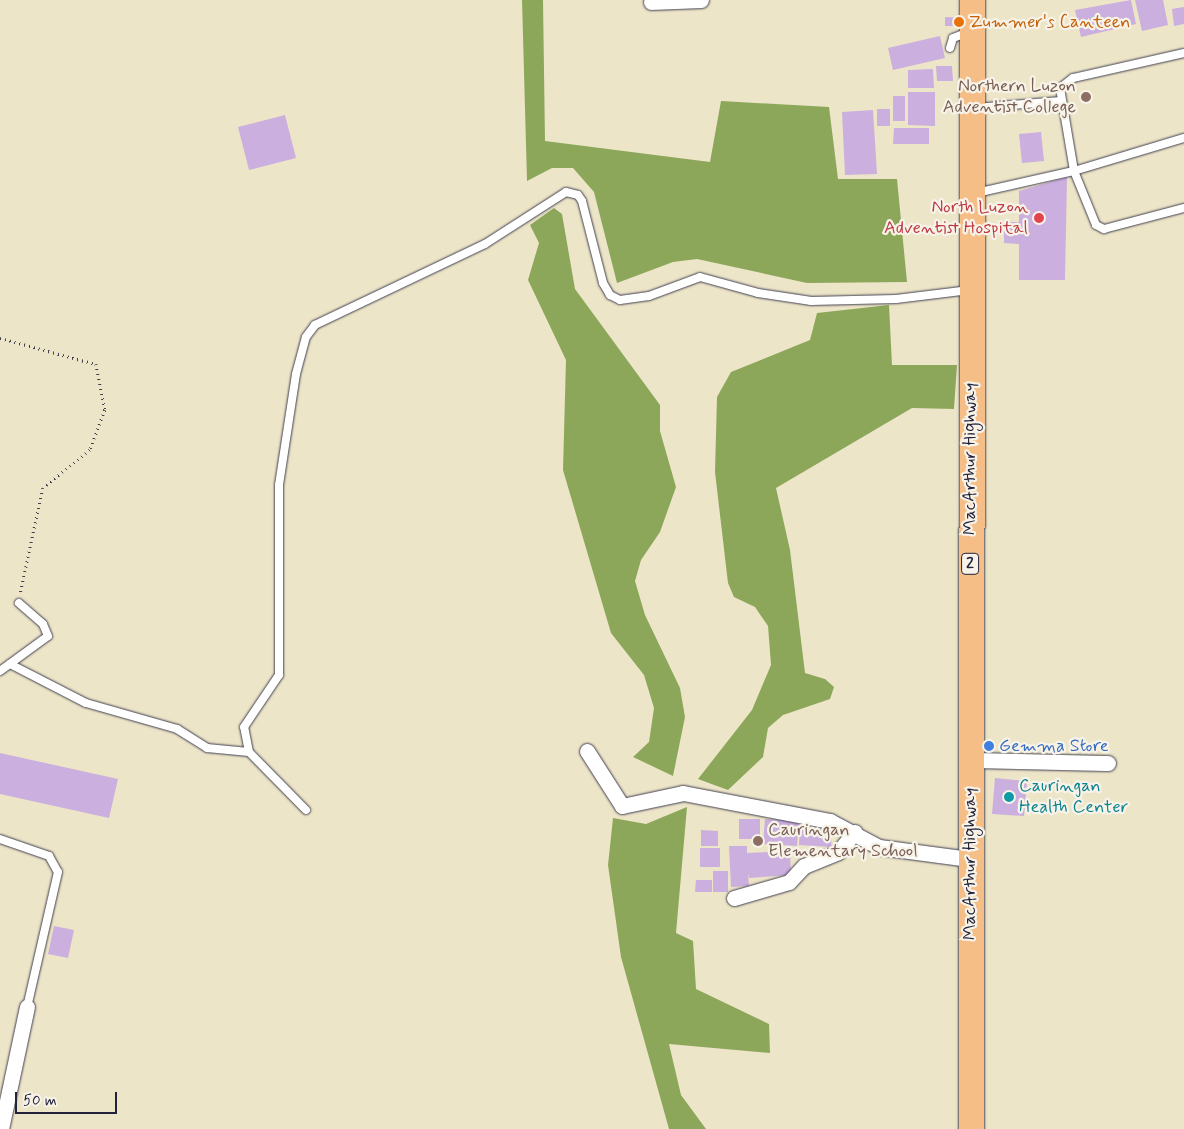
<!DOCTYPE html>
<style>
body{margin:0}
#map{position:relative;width:1184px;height:1129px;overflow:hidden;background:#ede5c8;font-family:Mynerve,sans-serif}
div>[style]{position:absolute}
.forest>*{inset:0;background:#8ca75a}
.building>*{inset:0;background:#cbafde}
.path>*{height:2.5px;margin-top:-1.25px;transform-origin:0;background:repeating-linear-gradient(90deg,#403f50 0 1px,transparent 0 5px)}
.roads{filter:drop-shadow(0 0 1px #403f50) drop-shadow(0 0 1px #403f50)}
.service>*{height:8px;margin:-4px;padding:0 4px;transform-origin:4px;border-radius:4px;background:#fff}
.minor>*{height:15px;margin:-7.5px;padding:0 7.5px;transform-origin:7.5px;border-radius:7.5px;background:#fff}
.trunk>*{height:25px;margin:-12.5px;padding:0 12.5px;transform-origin:12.5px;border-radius:12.5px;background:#f6be87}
.dots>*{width:14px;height:14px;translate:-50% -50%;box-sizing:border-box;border:2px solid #f7f3e8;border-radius:50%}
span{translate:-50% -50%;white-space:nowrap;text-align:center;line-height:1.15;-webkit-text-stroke:4.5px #f7f3e8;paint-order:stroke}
.shield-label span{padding:1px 4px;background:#f7f3e8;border:1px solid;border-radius:4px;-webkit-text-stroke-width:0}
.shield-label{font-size:16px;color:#22223b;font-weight:700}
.food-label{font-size:18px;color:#c56008}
.left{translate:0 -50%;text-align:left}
.education-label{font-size:18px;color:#785e54}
.right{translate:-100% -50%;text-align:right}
.health-label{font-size:18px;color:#be3a42}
.street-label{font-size:18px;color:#22223b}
.shop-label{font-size:18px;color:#366cbe}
.culture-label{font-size:18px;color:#0d838f}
.scale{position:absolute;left:15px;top:1092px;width:102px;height:22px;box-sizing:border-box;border:2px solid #22223b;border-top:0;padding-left:6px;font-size:15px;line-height:18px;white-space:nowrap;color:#22223b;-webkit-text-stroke:4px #f7f3e8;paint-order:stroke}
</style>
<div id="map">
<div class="forest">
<i style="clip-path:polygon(522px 0,543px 0,545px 141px,710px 162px,721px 101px,829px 107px,838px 179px,897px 179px,907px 282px,807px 283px,697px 259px,673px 262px,617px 283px,594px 192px,573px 168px,552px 168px,527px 181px)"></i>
<i style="clip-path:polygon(554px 208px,562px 214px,575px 289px,660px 405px,660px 431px,676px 487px,660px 532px,641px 560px,635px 581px,645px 615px,680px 688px,685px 717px,673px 776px,633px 757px,649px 742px,654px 708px,644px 675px,611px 633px,563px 470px,566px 360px,528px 280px,539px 243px,530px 225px)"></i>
<i style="clip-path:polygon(889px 305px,892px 365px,957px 365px,954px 409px,912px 408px,776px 488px,790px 550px,805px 673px,825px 679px,834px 687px,830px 699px,783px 715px,768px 728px,763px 757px,728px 790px,698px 779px,752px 710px,771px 665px,768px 626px,755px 607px,734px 597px,728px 583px,715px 472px,717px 397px,731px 372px,810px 340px,817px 313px)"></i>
<i style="clip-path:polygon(687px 807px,676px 933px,693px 941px,696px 989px,769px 1024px,770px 1053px,669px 1044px,681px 1095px,706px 1129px,669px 1129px,621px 957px,608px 865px,613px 818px,646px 824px)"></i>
</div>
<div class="building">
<i style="clip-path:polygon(1131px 0,1136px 24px,1081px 37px,1075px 10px)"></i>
<i style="clip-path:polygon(1135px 0,1163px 0,1168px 25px,1142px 31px)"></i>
<i style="clip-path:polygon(1184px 7px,1184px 24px,1174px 26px,1172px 9px)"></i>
<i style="clip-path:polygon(945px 17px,964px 18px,964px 26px,945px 26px)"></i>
<i style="clip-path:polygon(940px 36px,945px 58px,893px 70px,888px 48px)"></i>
<i style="clip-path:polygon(936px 66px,952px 66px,953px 81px,937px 81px)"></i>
<i style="clip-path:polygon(933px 69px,934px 88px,908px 88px,908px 70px)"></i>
<i style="clip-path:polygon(908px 92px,935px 92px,935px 126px,908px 125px)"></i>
<i style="clip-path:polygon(893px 96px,905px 96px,905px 121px,893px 121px)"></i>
<i style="clip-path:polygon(877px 109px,890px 109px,890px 126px,877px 126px)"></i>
<i style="clip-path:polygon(873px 110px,877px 174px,845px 175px,842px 112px)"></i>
<i style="clip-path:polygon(285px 115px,296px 158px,249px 170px,238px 127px)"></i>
<i style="clip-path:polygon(894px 128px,929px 128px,929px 144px,893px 144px)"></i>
<i style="clip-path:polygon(1041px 132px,1044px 161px,1022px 163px,1019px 134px)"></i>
<i style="clip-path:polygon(1067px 177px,1065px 280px,1019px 280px,1019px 244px,1004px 243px,1004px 222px,1019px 222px,1019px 191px)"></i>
<i style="clip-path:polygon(987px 741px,994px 742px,994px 751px,986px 751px)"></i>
<i style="clip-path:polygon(0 753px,118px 779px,109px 818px,0 794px)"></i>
<i style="clip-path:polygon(995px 778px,1027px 781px,1024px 816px,992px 814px)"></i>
<i style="clip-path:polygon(739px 819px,760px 819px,760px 839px,739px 839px)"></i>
<i style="clip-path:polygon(765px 819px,799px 821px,797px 846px,763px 844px)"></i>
<i style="clip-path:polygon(800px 827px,832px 829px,831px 847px,799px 845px)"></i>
<i style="clip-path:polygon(701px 830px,718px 831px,718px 846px,701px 846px)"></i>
<i style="clip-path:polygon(729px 846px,747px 846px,747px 853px,790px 851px,791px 875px,749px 878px,748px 873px,749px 886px,731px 887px)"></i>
<i style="clip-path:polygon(700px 848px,720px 848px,720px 867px,700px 867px)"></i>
<i style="clip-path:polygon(713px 871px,728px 871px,728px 892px,713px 892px)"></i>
<i style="clip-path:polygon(696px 880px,712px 880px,712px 892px,695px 892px)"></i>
<i style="clip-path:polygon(54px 926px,74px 930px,68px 958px,48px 954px)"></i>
</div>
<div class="path">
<i style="left:0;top:338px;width:99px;rotate:15.2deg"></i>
<i style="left:96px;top:364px;width:47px;rotate:78.9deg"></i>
<i style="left:105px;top:410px;width:43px;rotate:110.6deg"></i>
<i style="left:90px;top:450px;width:60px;rotate:141deg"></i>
<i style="left:43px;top:488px;width:109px;rotate:102.1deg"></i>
</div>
<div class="roads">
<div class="service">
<i style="left:950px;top:48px;width:10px;rotate:-73deg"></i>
<i style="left:953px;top:38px;width:17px;rotate:-21deg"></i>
<i style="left:1184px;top:53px;width:114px;rotate:167.3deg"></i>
<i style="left:1073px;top:78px;width:16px;rotate:142deg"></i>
<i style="left:1060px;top:88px;width:84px;rotate:80.4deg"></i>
<i style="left:1074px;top:171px;width:58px;rotate:67.8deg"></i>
<i style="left:1096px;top:225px;width:9px;rotate:27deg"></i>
<i style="left:1104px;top:229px;width:83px;rotate:-14.7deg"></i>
<i style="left:975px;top:108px;width:86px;rotate:-4.7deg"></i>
<i style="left:976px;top:193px;width:100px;rotate:-12.7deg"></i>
<i style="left:1074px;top:171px;width:115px;rotate:-16.7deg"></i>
<i style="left:10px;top:664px;width:85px;rotate:27.2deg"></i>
<i style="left:86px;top:703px;width:95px;rotate:15.9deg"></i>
<i style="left:177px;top:729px;width:36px;rotate:32deg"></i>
<i style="left:207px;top:748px;width:42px;rotate:5.4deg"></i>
<i style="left:0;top:671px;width:59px;rotate:-36.1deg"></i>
<i style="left:48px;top:636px;width:13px;rotate:-113deg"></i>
<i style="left:43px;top:624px;width:32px;rotate:-139deg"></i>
<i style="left:306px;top:810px;width:81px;rotate:-134.5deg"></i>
<i style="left:249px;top:752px;width:25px;rotate:-101deg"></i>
<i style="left:244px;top:727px;width:63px;rotate:-56.1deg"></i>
<i style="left:279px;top:675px;width:190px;rotate:-90deg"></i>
<i style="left:279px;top:485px;width:112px;rotate:-81.3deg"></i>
<i style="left:296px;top:374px;width:38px;rotate:-75deg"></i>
<i style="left:306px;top:337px;width:15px;rotate:-53deg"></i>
<i style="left:315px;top:325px;width:188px;rotate:-25.5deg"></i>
<i style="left:485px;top:244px;width:96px;rotate:-32.7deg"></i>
<i style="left:566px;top:192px;width:12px;rotate:14deg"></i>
<i style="left:578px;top:195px;width:7px;rotate:56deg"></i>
<i style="left:582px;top:201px;width:85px;rotate:75.6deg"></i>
<i style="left:603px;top:283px;width:14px;rotate:60deg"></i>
<i style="left:610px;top:295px;width:11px;rotate:27deg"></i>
<i style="left:620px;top:300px;width:29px;rotate:-8deg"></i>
<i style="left:649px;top:296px;width:54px;rotate:-20.4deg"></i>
<i style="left:700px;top:277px;width:60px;rotate:15.4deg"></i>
<i style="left:758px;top:293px;width:54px;rotate:8.6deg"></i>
<i style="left:811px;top:301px;width:85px;rotate:-1.3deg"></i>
<i style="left:896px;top:299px;width:74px;rotate:-7deg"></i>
<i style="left:0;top:839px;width:52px;rotate:19.1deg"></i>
<i style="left:49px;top:856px;width:18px;rotate:61deg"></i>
<i style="left:58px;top:872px;width:139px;rotate:102.9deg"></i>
</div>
<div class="minor">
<i style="left:651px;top:2px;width:50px;rotate:-2.3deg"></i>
<i style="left:587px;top:751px;width:65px;rotate:57.5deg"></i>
<i style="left:622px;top:806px;width:62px;rotate:-12deg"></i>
<i style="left:683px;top:793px;width:150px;rotate:10.8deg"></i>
<i style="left:830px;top:821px;width:55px;rotate:28deg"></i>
<i style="left:879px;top:847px;width:91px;rotate:7.6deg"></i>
<i style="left:971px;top:760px;width:137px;rotate:1.3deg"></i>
<i style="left:734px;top:898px;width:57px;rotate:-16.2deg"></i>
<i style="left:789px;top:882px;width:22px;rotate:-47deg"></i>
<i style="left:804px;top:866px;width:37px;rotate:-22deg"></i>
<i style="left:838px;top:852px;width:26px;rotate:-50deg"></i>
<i style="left:1px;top:1129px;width:125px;rotate:-78deg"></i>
</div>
<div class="trunk">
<i style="left:971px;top:1129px;width:1129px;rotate:-89.95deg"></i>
</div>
</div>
<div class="dots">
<i style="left:959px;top:22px;background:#e8710a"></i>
<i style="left:1086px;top:97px;background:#8d6e63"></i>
<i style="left:1039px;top:218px;background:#e0444e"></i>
<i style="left:989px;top:746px;background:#3f7fe0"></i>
<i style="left:1009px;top:797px;background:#0f9aa8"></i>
<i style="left:758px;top:841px;background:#8d6e63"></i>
</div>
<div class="shield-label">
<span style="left:970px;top:564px">2</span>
</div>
<div class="food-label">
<span class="left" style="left:969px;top:22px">Zummer's Canteen</span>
</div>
<div class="education-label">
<span class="right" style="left:1076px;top:97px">Northern Luzon<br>Adventist College</span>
<span class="left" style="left:768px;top:841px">Cauringan<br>Elementary School</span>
</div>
<div class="health-label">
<span class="right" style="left:1028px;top:218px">North Luzon<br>Adventist Hospital</span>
</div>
<div class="street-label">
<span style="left:970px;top:459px;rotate:-90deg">MacArthur Highway</span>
<span style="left:970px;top:864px;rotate:-90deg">MacArthur Highway</span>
</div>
<div class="shop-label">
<span class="left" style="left:999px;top:746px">Gemma Store</span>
</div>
<div class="culture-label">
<span class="left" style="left:1019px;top:797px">Cauringan<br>Health Center</span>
</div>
<div class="scale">50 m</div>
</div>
